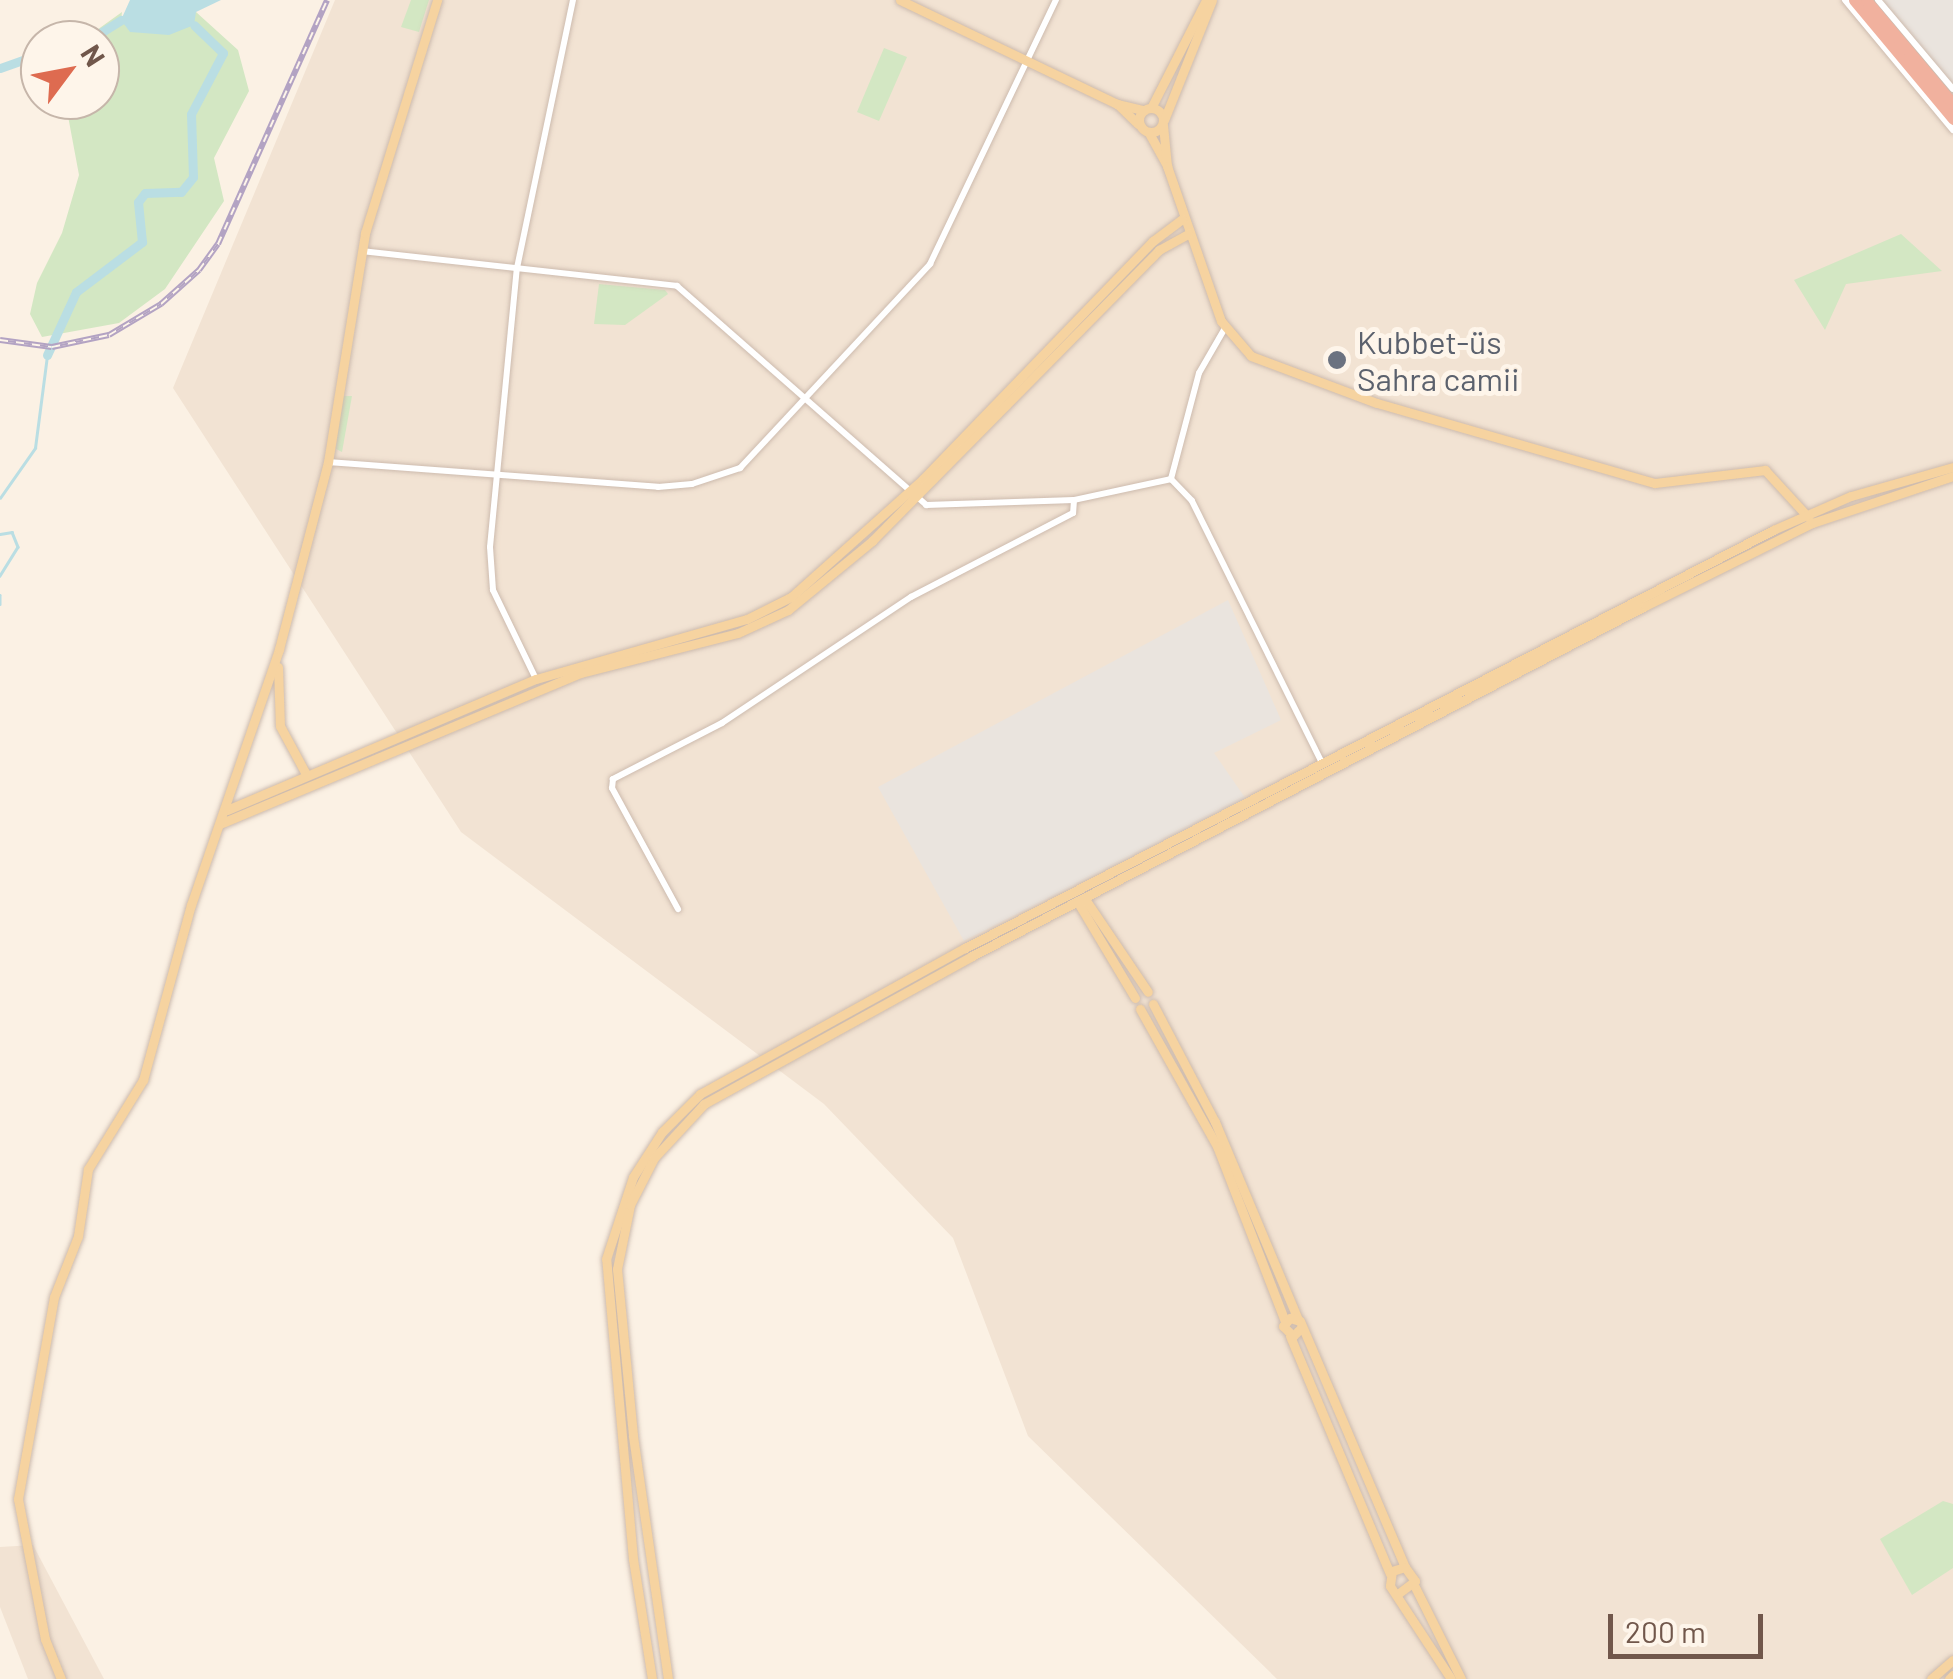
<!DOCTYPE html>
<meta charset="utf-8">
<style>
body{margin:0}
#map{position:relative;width:1953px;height:1679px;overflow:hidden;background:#fbf1e4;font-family:Barlow,sans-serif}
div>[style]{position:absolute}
.residential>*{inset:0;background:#f2e3d3}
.industrial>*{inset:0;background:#eae4de}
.green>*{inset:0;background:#d3e7c3}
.water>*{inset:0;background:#badee3}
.stream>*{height:2.5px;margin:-1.25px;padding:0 1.25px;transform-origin:1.25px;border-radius:1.25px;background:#badee3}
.river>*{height:9px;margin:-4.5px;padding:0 4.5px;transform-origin:4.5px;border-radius:4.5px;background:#badee3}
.roads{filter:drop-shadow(0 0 2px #cdbbae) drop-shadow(0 0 2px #cdbbae)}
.minor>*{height:6px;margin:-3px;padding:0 3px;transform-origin:3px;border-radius:3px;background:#fff}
.major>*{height:9px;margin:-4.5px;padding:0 4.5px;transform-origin:4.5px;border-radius:4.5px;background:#f6d3a0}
.major>.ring{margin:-4.5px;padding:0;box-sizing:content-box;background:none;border:9px solid #f6d3a0;border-radius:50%}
.highway>*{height:11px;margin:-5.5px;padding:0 5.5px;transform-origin:5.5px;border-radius:5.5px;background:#f1b19e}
.rail>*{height:6px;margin-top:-3px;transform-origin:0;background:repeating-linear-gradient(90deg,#fef5ea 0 8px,#b3a3c3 0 16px);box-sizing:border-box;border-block:2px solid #b3a3c3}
.dots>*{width:28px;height:28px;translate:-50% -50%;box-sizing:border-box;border:5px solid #fef5ea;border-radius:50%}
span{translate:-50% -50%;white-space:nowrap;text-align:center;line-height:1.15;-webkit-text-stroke:10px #fef5ea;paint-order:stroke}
.worship-label{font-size:32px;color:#5b616d}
.left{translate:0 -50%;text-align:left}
.north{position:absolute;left:20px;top:20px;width:100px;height:100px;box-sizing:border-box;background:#fef5ea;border:2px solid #c6b6aa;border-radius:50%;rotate:58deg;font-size:28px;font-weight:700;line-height:40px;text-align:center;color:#71574b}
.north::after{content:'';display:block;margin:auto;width:35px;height:45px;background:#de6b50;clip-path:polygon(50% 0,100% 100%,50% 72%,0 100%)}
.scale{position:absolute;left:1608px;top:1614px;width:155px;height:45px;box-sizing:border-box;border:5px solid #71574b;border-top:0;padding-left:12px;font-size:30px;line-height:35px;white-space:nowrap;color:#71574b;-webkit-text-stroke:8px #fef5ea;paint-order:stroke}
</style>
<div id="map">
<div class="residential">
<i style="clip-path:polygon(335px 0,1953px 0,1953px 1679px,1277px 1679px,1028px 1436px,953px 1238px,824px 1104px,461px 832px,173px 388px)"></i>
<i style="clip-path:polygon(33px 1545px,104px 1679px,28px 1679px,0 1607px,0 1547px)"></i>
</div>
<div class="industrial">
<i style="clip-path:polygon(1882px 0,1953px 0,1953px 86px)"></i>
<i style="clip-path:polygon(1228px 600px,1281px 720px,1214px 753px,1246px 799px,964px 941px,878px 787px)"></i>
</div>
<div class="green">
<i style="clip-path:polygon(411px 0,429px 0,419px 32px,401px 27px)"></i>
<i style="clip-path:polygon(122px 12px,121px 20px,196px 12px,238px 50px,249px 91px,214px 158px,224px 201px,165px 289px,119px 323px,42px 337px,30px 314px,37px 283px,62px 233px,79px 175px,65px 100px,100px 100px,100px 40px,83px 40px)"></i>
<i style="clip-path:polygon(884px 48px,907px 57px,879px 121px,857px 112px)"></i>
<i style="clip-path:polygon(1901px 234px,1942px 271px,1846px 284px,1825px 330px,1794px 280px)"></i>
<i style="clip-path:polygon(599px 284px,665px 290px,668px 294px,625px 325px,594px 324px)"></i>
<i style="clip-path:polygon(341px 396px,352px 396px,342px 452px,336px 449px)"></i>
<i style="clip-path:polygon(1943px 1501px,1953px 1504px,1953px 1568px,1912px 1595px,1880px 1539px)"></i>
</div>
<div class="water">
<i style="clip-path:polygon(130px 0,221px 0,196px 12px,194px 25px,169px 35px,130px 32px,121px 20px)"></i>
</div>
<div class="stream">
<i style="left:0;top:498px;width:61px;rotate:-55deg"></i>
<i style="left:35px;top:448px;width:94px;rotate:-82.6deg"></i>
<i style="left:0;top:534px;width:12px;rotate:-9deg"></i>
<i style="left:12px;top:532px;width:16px;rotate:68deg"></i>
<i style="left:18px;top:547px;width:34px;rotate:122deg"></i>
<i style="left:0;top:595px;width:9px;rotate:90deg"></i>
</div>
<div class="river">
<i style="left:89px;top:40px;width:38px;rotate:-32deg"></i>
<i style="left:0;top:68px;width:42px;rotate:-19.3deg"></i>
<i style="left:47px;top:355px;width:69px;rotate:-65.3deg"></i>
<i style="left:76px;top:292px;width:83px;rotate:-37.1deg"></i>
<i style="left:142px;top:242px;width:40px;rotate:-95.7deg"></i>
<i style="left:138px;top:202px;width:11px;rotate:-52deg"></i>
<i style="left:145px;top:193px;width:36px;rotate:-2deg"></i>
<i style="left:181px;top:192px;width:19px;rotate:-51deg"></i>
<i style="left:193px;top:177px;width:63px;rotate:-91.8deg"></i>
<i style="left:191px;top:114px;width:69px;rotate:-62.3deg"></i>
<i style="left:223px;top:53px;width:40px;rotate:-136deg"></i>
</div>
<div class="roads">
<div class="minor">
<i style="left:1845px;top:0;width:169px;rotate:50.3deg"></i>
<i style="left:1878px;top:0;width:116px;rotate:49.9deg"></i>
<i style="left:362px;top:251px;width:317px;rotate:6.3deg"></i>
<i style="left:677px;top:286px;width:332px;rotate:41.3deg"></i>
<i style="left:926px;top:505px;width:148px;rotate:-1.9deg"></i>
<i style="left:1074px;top:500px;width:13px;rotate:94deg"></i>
<i style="left:1073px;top:513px;width:182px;rotate:152.6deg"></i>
<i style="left:911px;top:597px;width:227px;rotate:146.3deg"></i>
<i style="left:722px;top:723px;width:123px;rotate:152.8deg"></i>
<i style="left:613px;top:779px;width:9px;rotate:96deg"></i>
<i style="left:612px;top:788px;width:138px;rotate:61.4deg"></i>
<i style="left:1225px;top:328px;width:52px;rotate:120deg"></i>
<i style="left:1199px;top:373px;width:110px;rotate:104.8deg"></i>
<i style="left:1171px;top:479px;width:30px;rotate:46deg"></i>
<i style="left:1192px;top:501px;width:292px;rotate:63.6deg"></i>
<i style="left:328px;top:462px;width:331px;rotate:4.3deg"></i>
<i style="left:658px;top:487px;width:34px;rotate:-5deg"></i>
<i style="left:692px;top:484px;width:51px;rotate:-18.4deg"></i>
<i style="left:740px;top:468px;width:279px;rotate:-47deg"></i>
<i style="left:930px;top:264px;width:293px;rotate:-64.5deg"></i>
<i style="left:1074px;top:500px;width:99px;rotate:-12.2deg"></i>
<i style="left:536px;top:679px;width:99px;rotate:-115.8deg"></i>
<i style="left:493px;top:590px;width:43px;rotate:-94deg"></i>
<i style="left:490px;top:547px;width:280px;rotate:-84.5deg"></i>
<i style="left:517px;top:268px;width:274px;rotate:-78.2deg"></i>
</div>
<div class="major">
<i style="left:900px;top:0;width:241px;rotate:25.6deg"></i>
<i class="ring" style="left:1139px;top:108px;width:15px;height:15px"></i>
<i style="left:1151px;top:108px;width:121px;rotate:-63deg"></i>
<i style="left:1164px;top:120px;width:129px;rotate:-68.2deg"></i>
<i style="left:1138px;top:124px;width:29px;rotate:-136deg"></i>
<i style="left:1117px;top:104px;width:28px;rotate:13deg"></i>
<i style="left:1149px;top:133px;width:38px;rotate:61deg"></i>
<i style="left:1167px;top:166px;width:41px;rotate:-95.6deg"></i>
<i style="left:1167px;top:166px;width:164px;rotate:70.8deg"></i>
<i style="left:1221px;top:321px;width:46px;rotate:49.4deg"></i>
<i style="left:1251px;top:356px;width:134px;rotate:20.5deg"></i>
<i style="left:1377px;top:403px;width:289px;rotate:16.1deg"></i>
<i style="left:1655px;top:483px;width:111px;rotate:-6.7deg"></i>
<i style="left:1765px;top:470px;width:64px;rotate:47.5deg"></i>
<i style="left:278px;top:667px;width:59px;rotate:88.1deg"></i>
<i style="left:280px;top:726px;width:55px;rotate:61.6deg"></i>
<i style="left:227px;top:810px;width:336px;rotate:-23deg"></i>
<i style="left:536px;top:679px;width:219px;rotate:-15.9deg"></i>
<i style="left:747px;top:619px;width:49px;rotate:-26.6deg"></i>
<i style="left:791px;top:597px;width:177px;rotate:-41.8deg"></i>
<i style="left:923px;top:479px;width:331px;rotate:-46deg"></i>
<i style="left:1153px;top:241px;width:36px;rotate:-37deg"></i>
<i style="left:222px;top:823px;width:389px;rotate:-22.7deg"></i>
<i style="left:581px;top:673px;width:162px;rotate:-14.3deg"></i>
<i style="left:738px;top:633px;width:55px;rotate:-24.7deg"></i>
<i style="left:788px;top:610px;width:109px;rotate:-39.4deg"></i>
<i style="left:872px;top:541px;width:409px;rotate:-45.4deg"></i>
<i style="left:1159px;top:250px;width:33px;rotate:-29deg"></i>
<i style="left:1085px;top:899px;width:112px;rotate:55.9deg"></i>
<i style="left:1077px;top:901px;width:113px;rotate:59.1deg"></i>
<i style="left:1153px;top:1004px;width:133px;rotate:62.3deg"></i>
<i style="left:1215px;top:1122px;width:214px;rotate:67.2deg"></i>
<i style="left:1140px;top:1009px;width:157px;rotate:60.7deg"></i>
<i style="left:1217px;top:1146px;width:188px;rotate:68.8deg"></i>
<i style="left:1302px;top:1327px;width:13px;rotate:135deg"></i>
<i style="left:1293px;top:1336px;width:14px;rotate:-135deg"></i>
<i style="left:1283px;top:1326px;width:11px;rotate:-49deg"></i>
<i style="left:1290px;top:1318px;width:10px;rotate:17deg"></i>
<i style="left:1300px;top:1321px;width:267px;rotate:66.9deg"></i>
<i style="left:1290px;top:1336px;width:258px;rotate:67.2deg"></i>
<i style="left:1414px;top:1585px;width:105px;rotate:63.4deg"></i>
<i style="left:1399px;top:1593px;width:20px;rotate:-37deg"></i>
<i style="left:1415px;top:1581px;width:17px;rotate:-126deg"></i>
<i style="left:1405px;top:1567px;width:14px;rotate:163deg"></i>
<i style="left:1392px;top:1571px;width:15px;rotate:98deg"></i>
<i style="left:1390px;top:1586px;width:111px;rotate:56.7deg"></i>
<i style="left:61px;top:1679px;width:43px;rotate:-111.8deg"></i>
<i style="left:45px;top:1639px;width:143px;rotate:-100.9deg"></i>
<i style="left:18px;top:1499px;width:205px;rotate:-79.9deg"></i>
<i style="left:54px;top:1297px;width:66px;rotate:-68.5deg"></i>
<i style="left:78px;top:1236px;width:68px;rotate:-81.5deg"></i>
<i style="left:88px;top:1169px;width:105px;rotate:-58.3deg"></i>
<i style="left:143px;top:1080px;width:181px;rotate:-74.7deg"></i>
<i style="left:191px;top:905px;width:271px;rotate:-71deg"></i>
<i style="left:279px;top:649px;width:193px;rotate:-75.3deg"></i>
<i style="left:328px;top:462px;width:232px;rotate:-80.8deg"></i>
<i style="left:365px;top:233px;width:244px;rotate:-72.8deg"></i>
<i style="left:652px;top:1679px;width:121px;rotate:-99deg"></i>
<i style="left:633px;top:1559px;width:301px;rotate:-95.1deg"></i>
<i style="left:606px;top:1259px;width:86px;rotate:-71.8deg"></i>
<i style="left:633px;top:1177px;width:54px;rotate:-57.2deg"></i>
<i style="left:662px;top:1132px;width:54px;rotate:-45deg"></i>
<i style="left:700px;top:1094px;width:303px;rotate:-28.9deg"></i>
<i style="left:965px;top:948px;width:910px;rotate:-27.35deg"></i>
<i style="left:1773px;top:530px;width:85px;rotate:-23.6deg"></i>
<i style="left:1851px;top:496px;width:106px;rotate:-15.9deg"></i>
<i style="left:668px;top:1679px;width:246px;rotate:-98.2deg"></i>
<i style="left:633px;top:1435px;width:167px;rotate:-95.5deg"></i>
<i style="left:617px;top:1269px;width:65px;rotate:-78.5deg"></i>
<i style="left:630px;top:1205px;width:53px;rotate:-62.9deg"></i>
<i style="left:654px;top:1158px;width:74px;rotate:-47.2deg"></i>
<i style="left:704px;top:1104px;width:306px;rotate:-28.9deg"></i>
<i style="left:972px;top:956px;width:759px;rotate:-27.48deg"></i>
<i style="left:1645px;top:606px;width:186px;rotate:-26.4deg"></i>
<i style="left:1812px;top:523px;width:149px;rotate:-18.4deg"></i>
<i style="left:1931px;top:1679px;width:29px;rotate:-41deg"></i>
<i style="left:1949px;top:1679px;width:6px;rotate:-45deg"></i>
</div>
<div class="highway">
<i style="left:1854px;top:0;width:155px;rotate:50.2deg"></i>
<i style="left:1866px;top:0;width:136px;rotate:50.1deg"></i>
</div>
</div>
<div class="rail">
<i style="left:0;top:340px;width:52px;rotate:7.7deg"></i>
<i style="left:52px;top:347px;width:58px;rotate:-11.9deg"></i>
<i style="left:109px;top:335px;width:61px;rotate:-30.8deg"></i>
<i style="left:161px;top:304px;width:51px;rotate:-41.8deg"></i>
<i style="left:199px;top:270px;width:32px;rotate:-54deg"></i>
<i style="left:218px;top:244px;width:267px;rotate:-65.9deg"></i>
</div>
<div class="dots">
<i style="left:1337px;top:360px;background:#6b7280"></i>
</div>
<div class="worship-label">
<span class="left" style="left:1357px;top:360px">Kubbet-üs<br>Sahra camii</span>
</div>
<div class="north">N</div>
<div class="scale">200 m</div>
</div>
